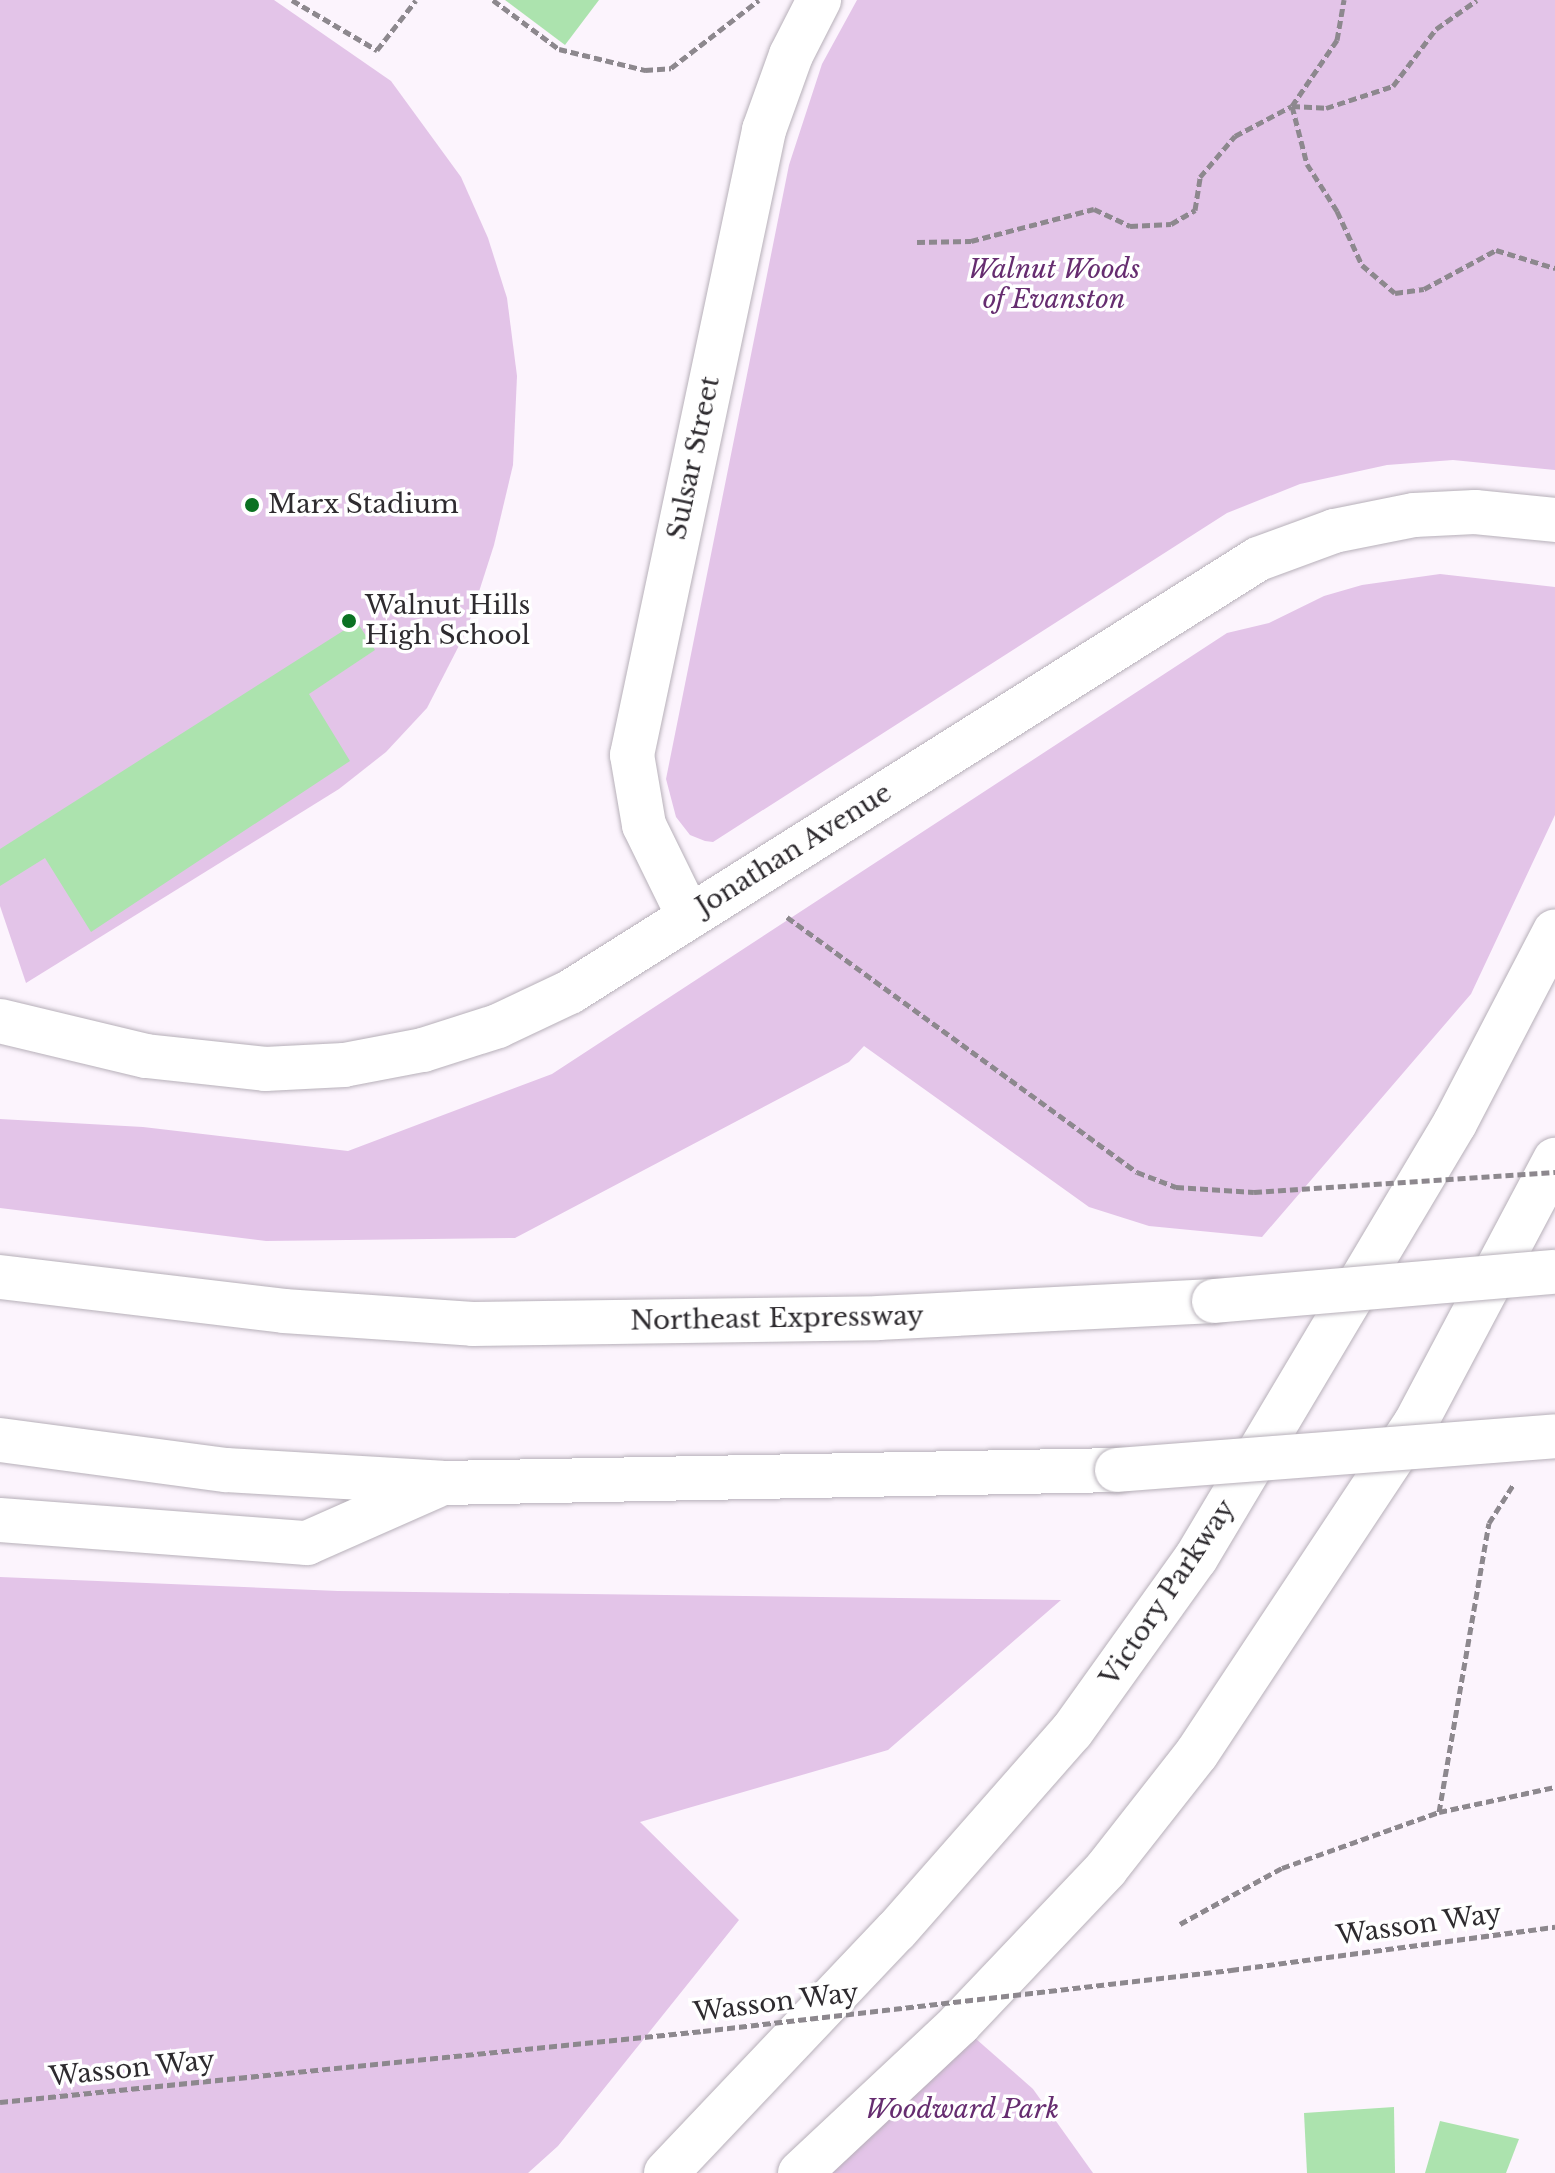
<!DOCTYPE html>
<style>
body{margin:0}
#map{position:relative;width:1555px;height:2173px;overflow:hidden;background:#fcf4fd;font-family:"Libre Baskerville",serif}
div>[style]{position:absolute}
.green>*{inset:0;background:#e3c4e8}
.building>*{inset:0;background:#ace3ae}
.path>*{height:5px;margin-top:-2.5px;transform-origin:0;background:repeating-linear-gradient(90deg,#8d888e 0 8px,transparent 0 12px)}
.roads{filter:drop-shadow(0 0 2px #b7b0b9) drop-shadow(0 0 2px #b7b0b9)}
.minor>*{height:44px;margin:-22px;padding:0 22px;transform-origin:22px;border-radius:22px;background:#fff}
.tertiary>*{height:44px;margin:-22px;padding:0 22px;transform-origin:22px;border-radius:22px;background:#fff}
.motorway>*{height:44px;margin:-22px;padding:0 22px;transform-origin:22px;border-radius:22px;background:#fff}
.path-bridge>*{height:5px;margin-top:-2.5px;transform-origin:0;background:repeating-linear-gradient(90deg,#8d888e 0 8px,transparent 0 12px)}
.bridges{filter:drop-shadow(0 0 2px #b7b0b9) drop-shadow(0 0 2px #b7b0b9)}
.motorway-bridge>*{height:44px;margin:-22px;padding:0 22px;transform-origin:22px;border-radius:22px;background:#fff}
.dots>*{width:22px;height:22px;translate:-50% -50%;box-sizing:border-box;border:4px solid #fff;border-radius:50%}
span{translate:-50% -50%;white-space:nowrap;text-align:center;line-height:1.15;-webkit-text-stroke:7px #fff;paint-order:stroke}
.park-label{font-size:26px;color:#662d70;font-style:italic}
.street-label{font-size:26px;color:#2e2b2f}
.poi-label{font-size:26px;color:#2e2b2f}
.left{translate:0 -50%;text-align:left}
</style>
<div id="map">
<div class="green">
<i style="clip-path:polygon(0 0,274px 0,391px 81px,461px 177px,488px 238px,507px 298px,517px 376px,513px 465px,494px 545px,466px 632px,427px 708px,386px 752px,339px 789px,26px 983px,0 906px)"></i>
<i style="clip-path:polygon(857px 0,1555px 0,1555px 470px,1453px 460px,1387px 465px,1300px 484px,1227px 513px,713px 842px,705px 841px,690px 835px,676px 817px,666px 779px,789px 165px,822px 64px)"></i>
<i style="clip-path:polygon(1440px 574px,1555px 587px,1555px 815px,1471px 994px,1262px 1237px,1149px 1226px,1089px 1207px,864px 1046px,849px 1062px,515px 1238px,266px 1241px,0 1208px,0 1119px,143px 1127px,348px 1151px,552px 1074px,1227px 633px,1269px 623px,1324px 596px,1362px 585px)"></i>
<i style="clip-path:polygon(0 1577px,338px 1591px,1061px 1600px,888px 1750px,640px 1822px,739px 1920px,558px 2146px,528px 2173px,0 2173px)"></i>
<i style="clip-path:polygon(959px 2024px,1033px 2089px,1093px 2173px,800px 2173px)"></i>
</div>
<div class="building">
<i style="clip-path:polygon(505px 0,599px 0,565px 45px)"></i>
<i style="clip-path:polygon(357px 622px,375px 650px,309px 694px,350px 761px,91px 932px,45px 858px,0 886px,0 849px)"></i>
<i style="clip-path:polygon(1394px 2107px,1395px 2173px,1307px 2173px,1304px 2113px)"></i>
<i style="clip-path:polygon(1440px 2121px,1519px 2139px,1506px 2173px,1425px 2173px)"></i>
</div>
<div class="path">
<i style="left:292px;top:0;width:99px;rotate:30.5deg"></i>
<i style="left:377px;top:50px;width:63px;rotate:-52deg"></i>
<i style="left:493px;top:0;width:82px;rotate:36.6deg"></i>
<i style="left:559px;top:49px;width:89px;rotate:13.7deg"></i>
<i style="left:645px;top:70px;width:26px;rotate:-4deg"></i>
<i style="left:671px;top:68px;width:111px;rotate:-37.7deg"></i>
<i style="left:1292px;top:106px;width:60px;rotate:75.5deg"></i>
<i style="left:1307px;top:164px;width:56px;rotate:57.4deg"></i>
<i style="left:1337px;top:211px;width:60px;rotate:65.2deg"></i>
<i style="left:1362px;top:265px;width:43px;rotate:40.3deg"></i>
<i style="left:1395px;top:293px;width:29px;rotate:-8deg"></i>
<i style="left:1424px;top:289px;width:82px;rotate:-28.4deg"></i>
<i style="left:1496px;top:250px;width:62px;rotate:17deg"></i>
<i style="left:1292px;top:106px;width:80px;rotate:-55.7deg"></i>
<i style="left:1337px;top:40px;width:41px;rotate:-80.1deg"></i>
<i style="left:917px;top:242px;width:54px;rotate:-1.1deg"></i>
<i style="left:971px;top:241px;width:127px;rotate:-14.6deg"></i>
<i style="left:1094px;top:209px;width:40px;rotate:25deg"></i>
<i style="left:1130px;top:226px;width:41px;rotate:-2.8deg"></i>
<i style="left:1171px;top:224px;width:28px;rotate:-30deg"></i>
<i style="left:1195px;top:210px;width:33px;rotate:-81deg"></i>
<i style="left:1200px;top:177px;width:54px;rotate:-49.5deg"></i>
<i style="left:1235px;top:136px;width:64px;rotate:-27.8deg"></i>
<i style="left:1292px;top:106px;width:34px;rotate:3deg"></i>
<i style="left:1326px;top:108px;width:71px;rotate:-18.2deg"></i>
<i style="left:1393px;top:86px;width:71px;rotate:-53deg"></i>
<i style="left:1436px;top:29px;width:50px;rotate:-35.3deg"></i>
<i style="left:787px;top:917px;width:433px;rotate:36.1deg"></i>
<i style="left:1137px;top:1172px;width:42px;rotate:21deg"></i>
<i style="left:1176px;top:1187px;width:78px;rotate:3.7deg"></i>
<i style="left:1439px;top:1812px;width:293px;rotate:-80.2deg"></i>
<i style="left:1489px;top:1523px;width:45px;rotate:-57.7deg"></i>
<i style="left:1180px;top:1924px;width:116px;rotate:-28.8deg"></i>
<i style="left:1282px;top:1868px;width:167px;rotate:-19.6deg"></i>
<i style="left:1439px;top:1812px;width:119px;rotate:-12.2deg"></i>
<i style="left:1231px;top:1970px;width:327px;rotate:-7.6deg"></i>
<i style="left:0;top:2102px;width:707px;rotate:-5.77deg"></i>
</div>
<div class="roads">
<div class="minor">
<i style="left:689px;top:917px;width:102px;rotate:-116.1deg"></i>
<i style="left:644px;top:825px;width:71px;rotate:-99.7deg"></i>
<i style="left:632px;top:755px;width:639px;rotate:-78.07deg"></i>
<i style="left:764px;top:130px;width:80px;rotate:-70.2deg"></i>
<i style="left:791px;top:55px;width:62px;rotate:-63deg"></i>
<i style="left:0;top:1021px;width:150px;rotate:13.5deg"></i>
<i style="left:146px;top:1056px;width:120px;rotate:6.2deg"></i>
<i style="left:265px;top:1069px;width:79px;rotate:-2.9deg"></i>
<i style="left:344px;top:1065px;width:80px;rotate:-10.8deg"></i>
<i style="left:423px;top:1050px;width:79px;rotate:-17.7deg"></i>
<i style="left:498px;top:1026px;width:80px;rotate:-25.3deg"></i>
<i style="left:570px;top:992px;width:813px;rotate:-32.18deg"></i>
<i style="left:1258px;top:559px;width:81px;rotate:-20.2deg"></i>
<i style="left:1334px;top:531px;width:82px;rotate:-11.3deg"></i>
<i style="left:1414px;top:515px;width:61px;rotate:-2.8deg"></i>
<i style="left:1475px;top:512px;width:80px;rotate:5.7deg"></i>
</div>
<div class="tertiary">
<i style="left:666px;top:2173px;width:334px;rotate:-46.5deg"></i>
<i style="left:896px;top:1931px;width:266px;rotate:-48.7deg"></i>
<i style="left:1072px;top:1731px;width:213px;rotate:-54.4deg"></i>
<i style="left:1196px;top:1558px;width:506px;rotate:-59.23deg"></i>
<i style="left:1455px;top:1123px;width:216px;rotate:-62.5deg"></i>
<i style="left:800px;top:2173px;width:218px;rotate:-43.1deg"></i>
<i style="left:959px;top:2024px;width:214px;rotate:-46.5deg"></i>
<i style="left:1106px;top:1869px;width:147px;rotate:-51.9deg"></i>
<i style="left:1197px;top:1753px;width:395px;rotate:-56.5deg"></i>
<i style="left:1415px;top:1424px;width:299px;rotate:-62.1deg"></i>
</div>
<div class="motorway">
<i style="left:0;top:1277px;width:286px;rotate:6.8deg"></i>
<i style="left:284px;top:1311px;width:189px;rotate:3.9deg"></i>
<i style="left:473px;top:1324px;width:405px;rotate:-0.8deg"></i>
<i style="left:878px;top:1318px;width:336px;rotate:-2.9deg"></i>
<i style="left:0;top:1440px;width:228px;rotate:7.6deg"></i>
<i style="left:226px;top:1470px;width:216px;rotate:3.4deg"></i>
<i style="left:442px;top:1483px;width:675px;rotate:-1.1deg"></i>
<i style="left:0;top:1520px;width:308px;rotate:4.3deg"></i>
<i style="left:307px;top:1543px;width:141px;rotate:-23.8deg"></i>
</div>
</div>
<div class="path-bridge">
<i style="left:1254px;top:1192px;width:302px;rotate:-3.8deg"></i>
<i style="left:703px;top:2031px;width:532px;rotate:-6.59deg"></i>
</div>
<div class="bridges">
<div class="motorway-bridge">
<i style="left:1214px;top:1301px;width:342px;rotate:-4.9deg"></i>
<i style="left:1117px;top:1470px;width:439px;rotate:-4.4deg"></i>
</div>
</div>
<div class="dots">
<i style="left:252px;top:505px;background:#0b7122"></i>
<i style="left:349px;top:621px;background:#0b7122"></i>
</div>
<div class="park-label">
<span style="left:1054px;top:285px">Walnut Woods<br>of Evanston</span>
<span style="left:962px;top:2110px">Woodward Park</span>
</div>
<div class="street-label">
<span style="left:694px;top:458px;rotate:-78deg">Sulsar Street</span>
<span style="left:794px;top:850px;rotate:-32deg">Jonathan Avenue</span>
<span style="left:777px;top:1319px;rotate:-1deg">Northeast Expressway</span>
<span style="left:1168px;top:1593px;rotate:-56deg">Victory Parkway</span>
<span style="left:1419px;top:1925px;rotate:-8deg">Wasson Way</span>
<span style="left:776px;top:2003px;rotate:-7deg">Wasson Way</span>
<span style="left:132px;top:2069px;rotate:-6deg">Wasson Way</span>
</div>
<div class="poi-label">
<span class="left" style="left:268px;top:505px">Marx Stadium</span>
<span class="left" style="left:365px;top:621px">Walnut Hills<br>High School</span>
</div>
</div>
